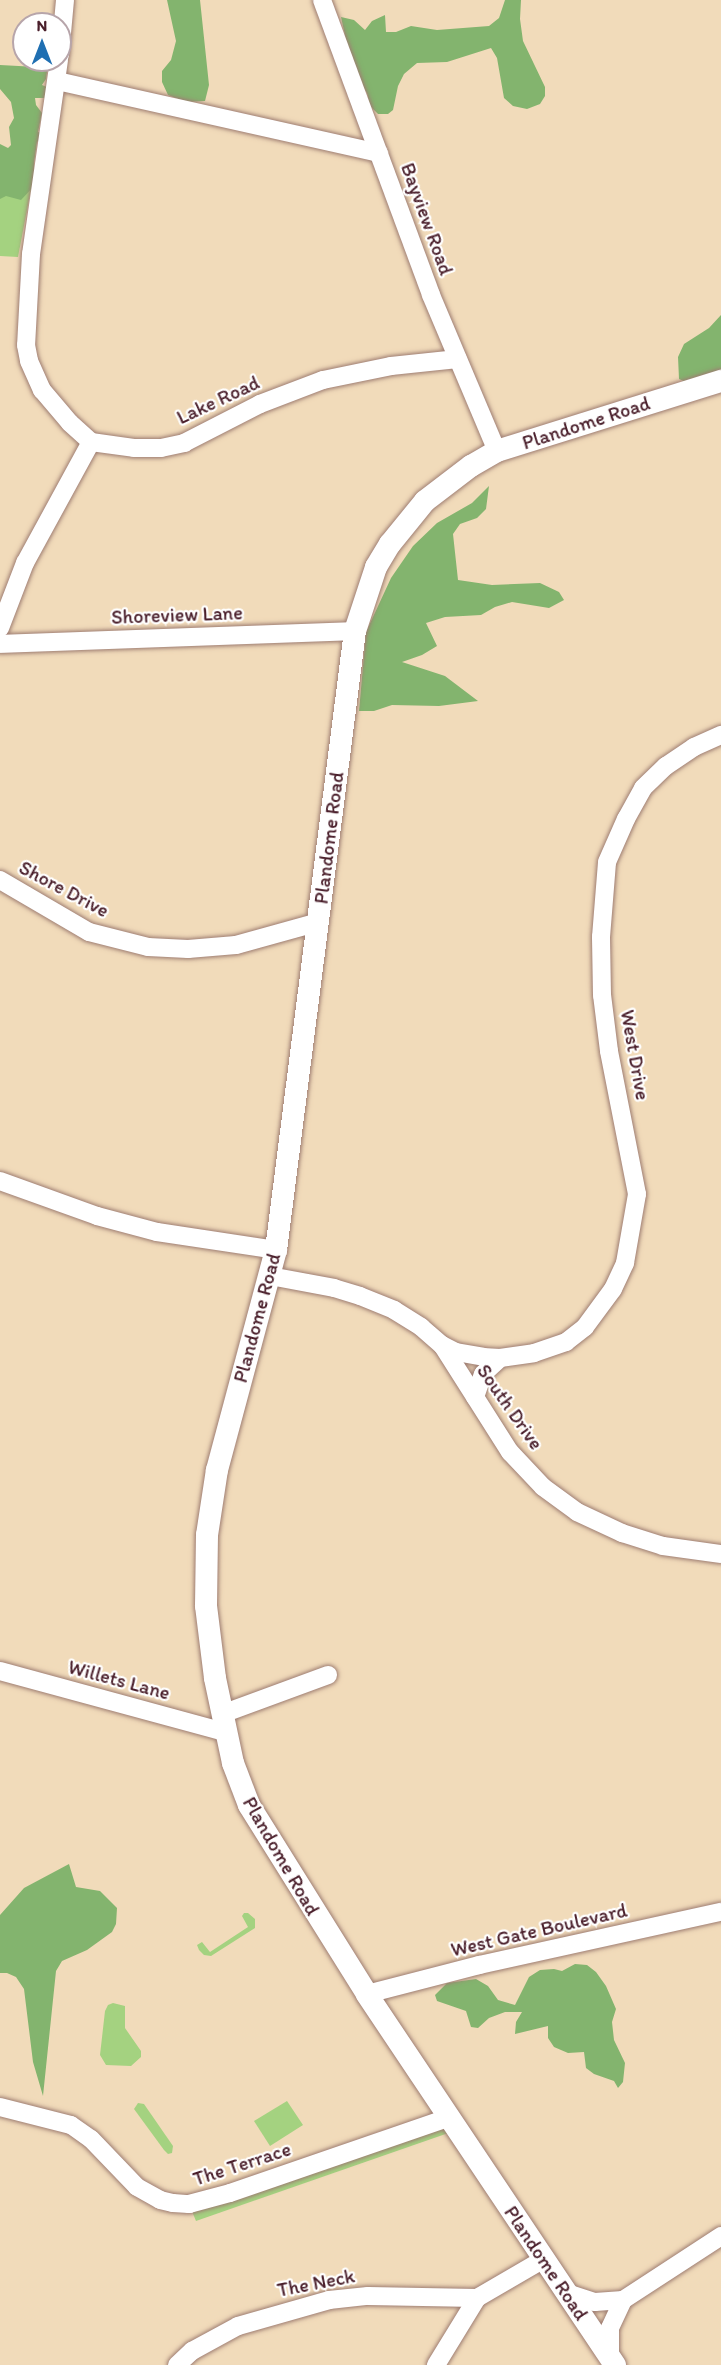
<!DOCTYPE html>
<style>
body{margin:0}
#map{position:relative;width:721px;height:2365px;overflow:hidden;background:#f1dbba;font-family:Itim,sans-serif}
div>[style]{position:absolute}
.green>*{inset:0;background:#a4d280}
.forest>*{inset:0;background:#83b46e}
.roads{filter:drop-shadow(0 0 2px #9e7d72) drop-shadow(0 0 2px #9e7d72)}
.minor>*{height:18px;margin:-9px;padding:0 9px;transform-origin:9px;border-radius:9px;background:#fff}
.major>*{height:22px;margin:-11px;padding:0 11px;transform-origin:11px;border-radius:11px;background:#fff}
span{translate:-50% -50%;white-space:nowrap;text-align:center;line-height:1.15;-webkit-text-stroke:4.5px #fff;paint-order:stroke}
.street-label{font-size:20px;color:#4a1f2b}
.north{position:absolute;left:12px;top:12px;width:60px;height:60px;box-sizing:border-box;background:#fff;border:2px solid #b7a5aa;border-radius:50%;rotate:0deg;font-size:16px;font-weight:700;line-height:24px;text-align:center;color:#4a1f2b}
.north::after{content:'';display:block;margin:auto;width:21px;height:27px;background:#1f6fb2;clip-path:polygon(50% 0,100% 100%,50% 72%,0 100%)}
</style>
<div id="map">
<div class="green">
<i style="clip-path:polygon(0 186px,31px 189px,18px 257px,0 256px)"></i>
<i style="clip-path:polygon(244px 1913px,248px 1913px,255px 1919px,255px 1928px,211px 1956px,204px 1955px,199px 1950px,197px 1945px,202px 1942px,210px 1952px,248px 1927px,242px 1916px)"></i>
<i style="clip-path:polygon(113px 2003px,125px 2006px,125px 2028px,141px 2051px,141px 2057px,131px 2066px,106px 2065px,100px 2055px,105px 2011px,108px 2005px)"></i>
<i style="clip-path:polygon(287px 2101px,303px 2125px,270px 2146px,254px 2121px)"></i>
<i style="clip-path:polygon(138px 2103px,144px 2104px,173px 2146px,172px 2153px,168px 2154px,164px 2150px,134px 2109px)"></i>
<i style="clip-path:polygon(448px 2118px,457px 2130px,196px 2221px,189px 2204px)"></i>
</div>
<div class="forest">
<i style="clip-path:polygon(167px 0,200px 0,209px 85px,205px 101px,186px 102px,168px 95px,162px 82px,162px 71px,171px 60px,176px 41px)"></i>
<i style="clip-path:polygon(505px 0,521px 0,520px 19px,523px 41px,545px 87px,545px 96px,540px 104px,527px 109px,513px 106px,504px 98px,497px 58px,491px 48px,447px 62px,417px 63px,404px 74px,398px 86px,393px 110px,388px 114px,378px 114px,370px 106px,367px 93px,353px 72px,341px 17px,354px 20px,365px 30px,372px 21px,385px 15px,386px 32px,396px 32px,411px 26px,437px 30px,489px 26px,499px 18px)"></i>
<i style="clip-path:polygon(48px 64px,46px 79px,42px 85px,47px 87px,48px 98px,35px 98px,36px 105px,42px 113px,38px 132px,41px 133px,41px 139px,37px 142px,34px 163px,35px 185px,21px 200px,6px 196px,0 199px,0 144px,8px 148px,11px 145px,9px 127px,14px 118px,11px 102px,0 89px,0 65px,37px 67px,43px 70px)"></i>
<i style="clip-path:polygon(721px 315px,721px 376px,686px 382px,679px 379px,678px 357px,684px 344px,709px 328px)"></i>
<i style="clip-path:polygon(489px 486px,486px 509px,477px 518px,460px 524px,453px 534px,458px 580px,492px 585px,540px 583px,559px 592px,564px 600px,549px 608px,512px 602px,495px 607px,481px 615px,445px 617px,426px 623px,437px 646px,422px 655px,402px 662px,445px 676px,478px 701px,439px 706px,392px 705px,374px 711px,359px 711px,366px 632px,391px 578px,413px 546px,437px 523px,472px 503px)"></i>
<i style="clip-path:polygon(69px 1864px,76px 1887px,100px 1891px,117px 1908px,116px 1924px,112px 1932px,87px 1950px,62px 1961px,56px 1971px,43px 2096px,33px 2062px,24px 1989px,16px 1977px,7px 1973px,0 1973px,0 1915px,24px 1888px)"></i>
<i style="clip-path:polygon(575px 1964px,587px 1965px,596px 1972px,606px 1986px,616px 2009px,612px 2022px,614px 2040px,625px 2063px,623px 2082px,618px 2088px,614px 2081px,594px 2074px,586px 2068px,584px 2052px,568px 2053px,554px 2047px,548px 2038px,548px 2026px,515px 2034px,516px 2022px,522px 2012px,505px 2012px,489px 2018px,478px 2028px,471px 2027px,466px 2011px,437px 2001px,435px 1995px,447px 1983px,476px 1979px,488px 1986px,498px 2000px,515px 2005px,529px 1977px,540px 1970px,554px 1969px,562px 1971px)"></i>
</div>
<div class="roads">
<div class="minor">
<i style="left:322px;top:0;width:314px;rotate:69.7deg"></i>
<i style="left:431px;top:295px;width:169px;rotate:67.1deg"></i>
<i style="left:60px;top:55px;width:55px;rotate:-84.8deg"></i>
<i style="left:59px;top:60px;width:196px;rotate:98.2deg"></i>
<i style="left:31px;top:254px;width:91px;rotate:93.1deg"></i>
<i style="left:26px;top:345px;width:16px;rotate:79deg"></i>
<i style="left:29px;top:361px;width:32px;rotate:66deg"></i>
<i style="left:42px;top:390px;width:43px;rotate:49.7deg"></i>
<i style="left:70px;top:423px;width:28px;rotate:42deg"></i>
<i style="left:91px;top:442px;width:43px;rotate:7.9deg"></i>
<i style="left:134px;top:448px;width:27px"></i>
<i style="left:161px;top:448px;width:24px;rotate:-12deg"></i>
<i style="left:184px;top:443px;width:85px;rotate:-27.2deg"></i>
<i style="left:260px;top:404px;width:67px;rotate:-20.9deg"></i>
<i style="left:323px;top:380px;width:69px;rotate:-11.6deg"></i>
<i style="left:391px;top:366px;width:67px;rotate:-6deg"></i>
<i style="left:57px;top:81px;width:330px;rotate:12.6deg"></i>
<i style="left:0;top:628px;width:70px;rotate:-69deg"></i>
<i style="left:25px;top:563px;width:138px;rotate:-61.4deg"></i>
<i style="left:0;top:644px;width:355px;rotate:-2.1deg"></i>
<i style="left:0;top:880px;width:103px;rotate:30.3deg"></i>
<i style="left:89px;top:932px;width:61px;rotate:14.3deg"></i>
<i style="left:148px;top:947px;width:40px;rotate:2.9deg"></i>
<i style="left:188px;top:949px;width:48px;rotate:-4.8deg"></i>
<i style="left:236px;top:945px;width:86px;rotate:-15.5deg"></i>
<i style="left:0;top:1181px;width:103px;rotate:19.8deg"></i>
<i style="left:97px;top:1216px;width:62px;rotate:14.9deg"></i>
<i style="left:157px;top:1232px;width:120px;rotate:8.6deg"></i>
<i style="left:270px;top:1276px;width:65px;rotate:10.6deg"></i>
<i style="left:334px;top:1288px;width:27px;rotate:17deg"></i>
<i style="left:360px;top:1296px;width:37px;rotate:22deg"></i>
<i style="left:394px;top:1310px;width:32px;rotate:32deg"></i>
<i style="left:421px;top:1327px;width:28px;rotate:41deg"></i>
<i style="left:442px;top:1345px;width:127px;rotate:57.6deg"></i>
<i style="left:510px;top:1452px;width:48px;rotate:46.7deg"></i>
<i style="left:543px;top:1487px;width:42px;rotate:36.3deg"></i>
<i style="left:577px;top:1512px;width:50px;rotate:25deg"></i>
<i style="left:622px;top:1533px;width:43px;rotate:17.6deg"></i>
<i style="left:663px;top:1546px;width:59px;rotate:7.9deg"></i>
<i style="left:442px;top:1345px;width:16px;rotate:27deg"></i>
<i style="left:456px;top:1352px;width:27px;rotate:10deg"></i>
<i style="left:483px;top:1357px;width:17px;rotate:3deg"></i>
<i style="left:500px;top:1358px;width:34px;rotate:-8deg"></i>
<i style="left:534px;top:1353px;width:34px;rotate:-19deg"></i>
<i style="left:566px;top:1342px;width:24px;rotate:-38deg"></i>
<i style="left:585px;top:1327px;width:47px;rotate:-53.6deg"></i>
<i style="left:613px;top:1289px;width:29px;rotate:-65deg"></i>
<i style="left:625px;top:1263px;width:70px;rotate:-80.1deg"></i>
<i style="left:637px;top:1194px;width:146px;rotate:-101.1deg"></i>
<i style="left:609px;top:1051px;width:56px;rotate:-97.1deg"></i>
<i style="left:602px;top:995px;width:58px;rotate:-91deg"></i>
<i style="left:601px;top:937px;width:75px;rotate:-85.4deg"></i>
<i style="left:607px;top:862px;width:47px;rotate:-66.2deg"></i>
<i style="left:626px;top:819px;width:35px;rotate:-61deg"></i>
<i style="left:643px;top:788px;width:32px;rotate:-44deg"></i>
<i style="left:666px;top:766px;width:34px;rotate:-34deg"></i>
<i style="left:694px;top:747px;width:30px;rotate:-24deg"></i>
<i style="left:475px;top:1397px;width:24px;rotate:-71deg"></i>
<i style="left:483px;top:1374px;width:23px;rotate:-43deg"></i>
<i style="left:0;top:1671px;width:233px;rotate:15.2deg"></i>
<i style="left:222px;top:1714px;width:113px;rotate:-20.2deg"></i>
<i style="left:367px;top:1994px;width:116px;rotate:-14.5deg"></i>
<i style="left:479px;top:1965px;width:248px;rotate:-12.4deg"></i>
<i style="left:0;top:2107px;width:73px;rotate:14.2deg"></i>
<i style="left:71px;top:2125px;width:24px;rotate:35deg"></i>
<i style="left:91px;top:2139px;width:66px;rotate:46.2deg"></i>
<i style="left:137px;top:2187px;width:26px;rotate:29deg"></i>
<i style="left:160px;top:2200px;width:13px;rotate:13deg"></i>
<i style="left:173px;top:2203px;width:16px;rotate:4deg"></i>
<i style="left:189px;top:2204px;width:42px;rotate:-15deg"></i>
<i style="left:230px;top:2193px;width:231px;rotate:-19deg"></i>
<i style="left:567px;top:2293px;width:29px;rotate:18deg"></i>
<i style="left:595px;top:2302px;width:28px;rotate:-4deg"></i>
<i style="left:610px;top:2356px;width:28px;rotate:-90deg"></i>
<i style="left:610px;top:2328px;width:31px;rotate:-65deg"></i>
<i style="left:623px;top:2300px;width:117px;rotate:-33.1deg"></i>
<i style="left:177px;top:2365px;width:21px;rotate:-43deg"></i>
<i style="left:192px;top:2351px;width:52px;rotate:-28.5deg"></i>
<i style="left:238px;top:2326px;width:95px;rotate:-15.9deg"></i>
<i style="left:329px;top:2300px;width:39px;rotate:-6deg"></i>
<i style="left:368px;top:2296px;width:109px;rotate:1.1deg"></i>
<i style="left:436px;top:2365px;width:79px;rotate:-58.5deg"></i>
<i style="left:477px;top:2298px;width:78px;rotate:-30.2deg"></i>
</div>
<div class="major">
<i style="left:615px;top:2365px;width:446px;rotate:-123.8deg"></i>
<i style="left:367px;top:1994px;width:223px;rotate:-122deg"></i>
<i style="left:249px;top:1805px;width:45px;rotate:-110.9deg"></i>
<i style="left:233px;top:1763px;width:87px;rotate:-102deg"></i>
<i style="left:215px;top:1678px;width:73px;rotate:-97.1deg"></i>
<i style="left:206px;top:1606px;width:71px;rotate:-89.2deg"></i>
<i style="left:207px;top:1535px;width:66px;rotate:-81.3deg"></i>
<i style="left:217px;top:1470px;width:228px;rotate:-75deg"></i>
<i style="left:276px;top:1250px;width:624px;rotate:-82.73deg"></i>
<i style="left:355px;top:631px;width:67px;rotate:-71.8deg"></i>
<i style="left:376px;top:567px;width:27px;rotate:-59deg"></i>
<i style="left:390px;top:544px;width:55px;rotate:-50.9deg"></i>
<i style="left:425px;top:501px;width:58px;rotate:-37.3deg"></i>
<i style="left:471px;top:466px;width:30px;rotate:-30deg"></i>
<i style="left:497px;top:451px;width:235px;rotate:-17.4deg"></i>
</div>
</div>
<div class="street-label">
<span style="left:427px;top:219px;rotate:70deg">Bayview Road</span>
<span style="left:218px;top:400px;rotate:-25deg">Lake Road</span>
<span style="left:586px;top:423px;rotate:-18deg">Plandome Road</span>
<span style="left:177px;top:615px;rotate:-2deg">Shoreview Lane</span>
<span style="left:329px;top:838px;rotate:-83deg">Plandome Road</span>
<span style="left:64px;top:889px;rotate:28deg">Shore Drive</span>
<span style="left:635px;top:1055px;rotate:80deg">West Drive</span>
<span style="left:257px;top:1318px;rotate:-75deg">Plandome Road</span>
<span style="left:510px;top:1407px;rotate:55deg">South Drive</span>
<span style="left:119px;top:1680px;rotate:15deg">Willets Lane</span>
<span style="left:281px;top:1856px;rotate:60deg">Plandome Road</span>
<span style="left:539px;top:1930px;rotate:-13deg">West Gate Boulevard</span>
<span style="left:242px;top:2164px;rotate:-18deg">The Terrace</span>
<span style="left:546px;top:2263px;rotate:56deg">Plandome Road</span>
<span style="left:316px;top:2283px;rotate:-11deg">The Neck</span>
</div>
<div class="north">N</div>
</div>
